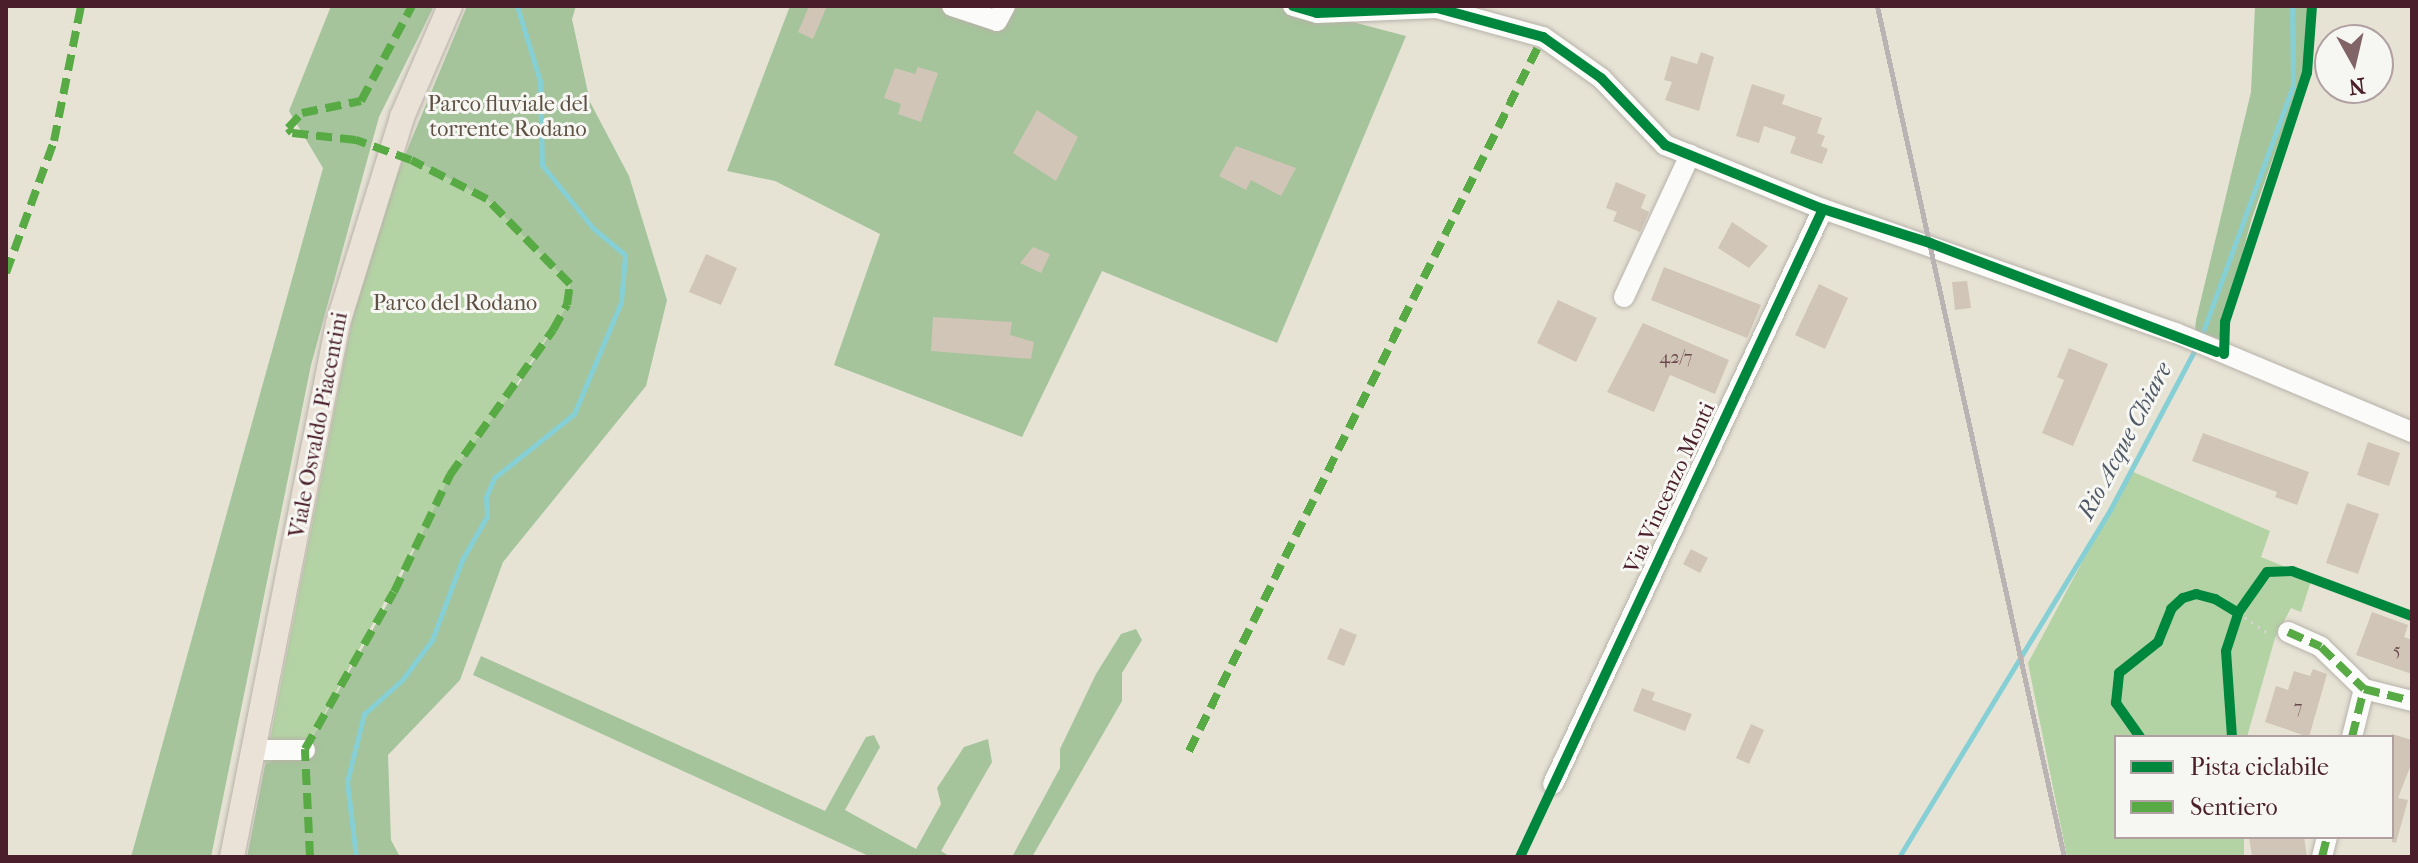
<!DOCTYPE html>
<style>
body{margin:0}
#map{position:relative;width:2418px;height:863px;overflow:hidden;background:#e6e3d5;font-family:"IM FELL French Canon",serif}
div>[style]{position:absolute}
.green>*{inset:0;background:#b4d3a4}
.forest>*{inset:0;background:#a5c49b}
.stream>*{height:5px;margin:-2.5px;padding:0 2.5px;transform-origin:2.5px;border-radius:2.5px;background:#85cfd5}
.building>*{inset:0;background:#d0c5b6}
.path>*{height:3px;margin-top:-1.5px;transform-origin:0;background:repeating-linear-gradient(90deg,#d6d3d0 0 2px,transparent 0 8px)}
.roads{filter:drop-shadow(0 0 2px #b8b2aa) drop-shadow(0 0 2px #b8b2aa)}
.minor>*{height:20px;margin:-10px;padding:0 10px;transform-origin:10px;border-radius:10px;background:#fbfbf9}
.major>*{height:24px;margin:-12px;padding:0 12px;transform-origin:12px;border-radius:12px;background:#eae2d7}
.rail>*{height:5px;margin:-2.5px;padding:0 2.5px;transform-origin:2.5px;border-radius:2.5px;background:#b9b3b3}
.quiet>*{height:8px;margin-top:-4px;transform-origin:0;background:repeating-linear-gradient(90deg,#57aa44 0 16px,transparent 0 24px)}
.cycleway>*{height:10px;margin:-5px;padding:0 5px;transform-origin:5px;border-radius:5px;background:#00873e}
span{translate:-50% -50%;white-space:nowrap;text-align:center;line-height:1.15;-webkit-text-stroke:6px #f6f6f2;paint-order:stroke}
.number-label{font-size:18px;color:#6c484e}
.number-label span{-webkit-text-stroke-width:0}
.park-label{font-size:22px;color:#5e5143}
.street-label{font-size:22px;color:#4a1f2b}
.water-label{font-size:24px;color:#505966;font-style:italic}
.frame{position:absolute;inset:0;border:8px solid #4a1f2b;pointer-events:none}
.legend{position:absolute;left:2114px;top:735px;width:280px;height:104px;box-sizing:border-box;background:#f6f6f2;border:2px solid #b1a0a2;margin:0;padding:10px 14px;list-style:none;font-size:24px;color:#4a1f2b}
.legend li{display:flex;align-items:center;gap:16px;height:40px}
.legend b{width:40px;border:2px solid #b1a0a2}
.north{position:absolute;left:2314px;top:24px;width:80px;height:80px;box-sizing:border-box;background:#f6f6f2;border:2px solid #b1a0a2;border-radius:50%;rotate:172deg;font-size:22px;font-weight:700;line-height:32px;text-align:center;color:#4a1f2b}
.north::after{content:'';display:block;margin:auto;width:28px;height:36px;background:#816466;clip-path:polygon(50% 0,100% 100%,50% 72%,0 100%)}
</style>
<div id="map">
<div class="green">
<i style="clip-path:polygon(405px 155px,487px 199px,570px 284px,567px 305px,420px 536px,305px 750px,283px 754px,265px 765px,365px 255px)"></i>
<i style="clip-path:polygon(2131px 471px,2270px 531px,2261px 557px,2312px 578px,2301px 612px,2291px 608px,2275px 638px,2247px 737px,2116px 737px,2116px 837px,2244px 837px,2244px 857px,2067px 857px,2028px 663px)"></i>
</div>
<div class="forest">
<i style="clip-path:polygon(331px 6px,434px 6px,379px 117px,311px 365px,211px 857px,131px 857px,323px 168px,289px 111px)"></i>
<i style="clip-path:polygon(467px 6px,576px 6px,572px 19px,590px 102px,629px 176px,667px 300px,646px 386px,503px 562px,460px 680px,388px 755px,391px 840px,400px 857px,247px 857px,265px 765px,283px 754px,305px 750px,394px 592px,450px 475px,521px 381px,567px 305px,570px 284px,487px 199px,405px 155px)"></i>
<i style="clip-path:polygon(790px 6px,1292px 6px,1406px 36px,1277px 343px,1102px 271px,1022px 437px,834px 365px,880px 234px,775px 181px,727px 171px)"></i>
<i style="clip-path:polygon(2255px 6px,2308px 6px,2303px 73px,2252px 218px,2219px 339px,2195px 330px,2196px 320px,2251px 92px)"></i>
<i style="clip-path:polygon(1136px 629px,1142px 640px,1122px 673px,1122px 701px,1032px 857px,1012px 857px,1060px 768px,1060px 749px,1096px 674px,1121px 634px)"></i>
<i style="clip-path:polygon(481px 656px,825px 811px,866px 737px,874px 735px,880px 747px,845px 810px,916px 849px,941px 804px,937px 788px,964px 747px,988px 739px,992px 762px,941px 851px,951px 857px,871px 857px,473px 675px)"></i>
</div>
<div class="stream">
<i style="left:2201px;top:337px;width:267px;rotate:-69.9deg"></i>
<i style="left:2293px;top:86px;width:80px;rotate:-90.7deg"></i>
<i style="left:356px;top:857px;width:76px;rotate:-96.8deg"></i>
<i style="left:347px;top:782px;width:70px;rotate:-76deg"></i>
<i style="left:364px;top:714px;width:51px;rotate:-41.8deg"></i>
<i style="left:402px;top:680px;width:50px;rotate:-53.1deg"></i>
<i style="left:432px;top:640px;width:85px;rotate:-69.4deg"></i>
<i style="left:462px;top:560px;width:51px;rotate:-60.4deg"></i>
<i style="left:487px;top:516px;width:19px;rotate:-93deg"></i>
<i style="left:486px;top:497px;width:21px;rotate:-67deg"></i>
<i style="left:494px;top:478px;width:102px;rotate:-38.7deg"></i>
<i style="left:574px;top:414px;width:121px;rotate:-67.2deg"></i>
<i style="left:621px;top:302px;width:47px;rotate:-85.1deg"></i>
<i style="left:625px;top:255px;width:42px;rotate:-139.8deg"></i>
<i style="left:593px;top:228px;width:81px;rotate:-129deg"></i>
<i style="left:542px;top:165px;width:84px;rotate:-91.4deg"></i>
<i style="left:540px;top:81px;width:78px;rotate:-107deg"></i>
<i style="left:1899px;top:857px;width:406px;rotate:-58.7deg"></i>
<i style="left:2110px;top:510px;width:186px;rotate:-62.1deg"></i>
</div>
<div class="building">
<i style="clip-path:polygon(809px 6px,827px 6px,813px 39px,798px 32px)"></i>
<i style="clip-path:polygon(1701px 52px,1714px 57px,1699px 111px,1665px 100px,1672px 82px,1664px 80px,1671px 56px,1697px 64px)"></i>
<i style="clip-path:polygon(918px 67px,938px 73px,921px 122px,898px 114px,901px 104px,884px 98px,895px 68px,915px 74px)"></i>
<i style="clip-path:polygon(1752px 84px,1785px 95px,1782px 104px,1822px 118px,1817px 133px,1825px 136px,1821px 146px,1828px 149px,1822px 164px,1790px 153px,1796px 137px,1764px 126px,1759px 143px,1736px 136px)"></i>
<i style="clip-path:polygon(1037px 110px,1078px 137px,1056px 181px,1013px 153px)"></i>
<i style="clip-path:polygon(1236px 146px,1296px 168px,1281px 196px,1251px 180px,1246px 190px,1219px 176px)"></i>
<i style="clip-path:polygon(1616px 182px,1646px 195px,1641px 208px,1649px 212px,1640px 232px,1613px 221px,1617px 212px,1606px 208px)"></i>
<i style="clip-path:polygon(1732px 222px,1768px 246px,1749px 268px,1718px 248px)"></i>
<i style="clip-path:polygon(1033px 247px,1050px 254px,1041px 273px,1020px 263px)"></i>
<i style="clip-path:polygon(706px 254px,737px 268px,721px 305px,689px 292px)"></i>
<i style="clip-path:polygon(1664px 267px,1761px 305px,1747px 338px,1651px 300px)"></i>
<i style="clip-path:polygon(1967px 281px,1971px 308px,1955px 310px,1952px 282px)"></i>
<i style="clip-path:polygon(1819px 284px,1848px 298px,1825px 349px,1795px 335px)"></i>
<i style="clip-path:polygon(1558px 300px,1597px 318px,1576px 362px,1537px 343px)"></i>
<i style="clip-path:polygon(933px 317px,1012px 322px,1010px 335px,1034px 342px,1031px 359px,931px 351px)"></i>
<i style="clip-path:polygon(1643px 323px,1729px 360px,1715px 394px,1670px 375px,1654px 412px,1607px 392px)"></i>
<i style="clip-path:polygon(2069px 348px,2108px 364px,2073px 446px,2042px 433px,2064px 380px,2057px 377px)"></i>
<i style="clip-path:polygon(2203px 433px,2309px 472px,2297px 505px,2275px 497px,2277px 492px,2192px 461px)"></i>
<i style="clip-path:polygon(2368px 442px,2400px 453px,2389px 486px,2357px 475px)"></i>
<i style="clip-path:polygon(2347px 503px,2379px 514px,2358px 574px,2326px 563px)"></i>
<i style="clip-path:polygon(1691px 549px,1708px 558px,1700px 573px,1683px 564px)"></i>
<i style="clip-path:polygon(2372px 612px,2408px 625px,2404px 637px,2412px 640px,2412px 674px,2356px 655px)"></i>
<i style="clip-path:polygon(1340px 628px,1357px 635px,1344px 666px,1327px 659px)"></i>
<i style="clip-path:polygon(2313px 669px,2327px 674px,2309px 737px,2265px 722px,2276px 686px,2288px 690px,2294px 671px,2310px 676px)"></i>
<i style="clip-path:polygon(1642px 688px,1655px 693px,1652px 700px,1692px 714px,1685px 731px,1633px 711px)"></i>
<i style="clip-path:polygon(1751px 724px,1764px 730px,1749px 764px,1736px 758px)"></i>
<i style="clip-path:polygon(2392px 734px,2412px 740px,2412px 762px,2398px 798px,2408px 800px,2396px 843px,2392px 842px)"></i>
<i style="clip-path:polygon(2249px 837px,2304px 837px,2307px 857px,2252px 857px)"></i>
</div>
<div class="path">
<i style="left:2238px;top:613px;width:36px;rotate:34deg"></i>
</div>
<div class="roads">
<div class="minor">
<i style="left:952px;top:6px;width:47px;rotate:18.4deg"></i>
<i style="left:997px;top:21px;width:17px;rotate:-62deg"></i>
<i style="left:1293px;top:6px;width:25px;rotate:16deg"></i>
<i style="left:1317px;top:13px;width:120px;rotate:-2.4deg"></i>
<i style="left:1437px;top:8px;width:110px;rotate:15.3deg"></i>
<i style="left:1543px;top:37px;width:71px;rotate:35.3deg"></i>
<i style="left:1601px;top:78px;width:93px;rotate:46.3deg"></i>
<i style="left:1665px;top:145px;width:170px;rotate:22.1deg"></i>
<i style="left:1823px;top:209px;width:374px;rotate:19.4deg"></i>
<i style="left:2176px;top:333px;width:256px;rotate:22.8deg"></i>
<i style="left:1624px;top:297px;width:157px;rotate:-65.1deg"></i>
<i style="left:2288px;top:632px;width:36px;rotate:24deg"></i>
<i style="left:2321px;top:647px;width:60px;rotate:44.3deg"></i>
<i style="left:2352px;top:737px;width:49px;rotate:-76deg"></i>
<i style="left:2364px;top:689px;width:49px;rotate:14deg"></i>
<i style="left:253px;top:750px;width:52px"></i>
<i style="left:1553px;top:784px;width:635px;rotate:-64.85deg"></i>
<i style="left:2322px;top:857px;width:21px;rotate:-76deg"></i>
</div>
<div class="major">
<i style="left:232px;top:857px;width:544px;rotate:-78.77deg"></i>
<i style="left:338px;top:323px;width:216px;rotate:-72.7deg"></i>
<i style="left:402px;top:117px;width:121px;rotate:-66.6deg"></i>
</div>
</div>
<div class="rail">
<i style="left:1877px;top:6px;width:871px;rotate:77.61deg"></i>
</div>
<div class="quiet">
<i style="left:6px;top:273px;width:140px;rotate:-70deg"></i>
<i style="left:54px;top:141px;width:138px;rotate:-78.7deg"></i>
<i style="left:2288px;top:632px;width:36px;rotate:24deg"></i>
<i style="left:2321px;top:647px;width:60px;rotate:44.3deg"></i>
<i style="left:2352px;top:737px;width:49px;rotate:-76deg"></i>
<i style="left:2364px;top:689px;width:49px;rotate:14deg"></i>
<i style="left:1189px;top:751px;width:797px;rotate:-63.63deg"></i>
<i style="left:310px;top:857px;width:108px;rotate:-92.7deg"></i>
<i style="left:305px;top:749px;width:180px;rotate:-60.5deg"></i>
<i style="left:394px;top:592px;width:130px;rotate:-64.4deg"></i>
<i style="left:450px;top:475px;width:178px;rotate:-54.6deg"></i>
<i style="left:553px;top:330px;width:29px;rotate:-61deg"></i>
<i style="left:567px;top:305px;width:21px;rotate:-82deg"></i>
<i style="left:570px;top:284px;width:119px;rotate:-134.3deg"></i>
<i style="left:487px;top:199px;width:85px;rotate:-152.8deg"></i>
<i style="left:411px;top:160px;width:59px;rotate:-160deg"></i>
<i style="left:356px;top:140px;width:64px;rotate:-173.8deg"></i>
<i style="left:292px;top:133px;width:6px;rotate:-129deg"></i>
<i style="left:288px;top:128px;width:21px;rotate:-47deg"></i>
<i style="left:302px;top:113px;width:60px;rotate:-11.5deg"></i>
<i style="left:361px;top:101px;width:108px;rotate:-61.8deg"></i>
<i style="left:2322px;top:857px;width:21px;rotate:-76deg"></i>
</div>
<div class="cycleway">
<i style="left:1293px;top:6px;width:25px;rotate:16deg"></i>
<i style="left:1317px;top:13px;width:120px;rotate:-2.4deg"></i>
<i style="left:1437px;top:8px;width:110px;rotate:15.3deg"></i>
<i style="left:1543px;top:37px;width:71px;rotate:35.3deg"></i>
<i style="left:1601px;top:78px;width:93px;rotate:46.3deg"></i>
<i style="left:1665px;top:145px;width:170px;rotate:22.1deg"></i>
<i style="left:1823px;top:209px;width:112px;rotate:17.6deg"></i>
<i style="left:1930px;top:243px;width:307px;rotate:20.8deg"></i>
<i style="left:2224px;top:354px;width:32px;rotate:-88deg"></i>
<i style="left:2225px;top:322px;width:262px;rotate:-71.8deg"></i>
<i style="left:2307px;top:73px;width:67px;rotate:-85.7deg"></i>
<i style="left:2140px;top:737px;width:42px;rotate:-125.2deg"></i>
<i style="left:2116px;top:703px;width:30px;rotate:-84deg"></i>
<i style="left:2119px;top:673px;width:50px;rotate:-38.5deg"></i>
<i style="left:2158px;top:642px;width:35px;rotate:-68deg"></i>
<i style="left:2171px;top:609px;width:16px;rotate:-43deg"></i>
<i style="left:2183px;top:598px;width:14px;rotate:-17deg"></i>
<i style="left:2196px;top:594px;width:20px;rotate:15deg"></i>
<i style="left:2215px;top:599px;width:27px;rotate:31deg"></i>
<i style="left:2232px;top:737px;width:86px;rotate:-94deg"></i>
<i style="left:2226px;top:651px;width:40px;rotate:-72deg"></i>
<i style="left:2238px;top:613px;width:50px;rotate:-54.7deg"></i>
<i style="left:2267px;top:572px;width:25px;rotate:-2deg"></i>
<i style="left:2292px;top:571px;width:128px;rotate:20.6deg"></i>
<i style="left:1520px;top:857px;width:715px;rotate:-64.94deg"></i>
</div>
<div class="number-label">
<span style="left:1676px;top:358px">42/7</span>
<span style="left:2397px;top:651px">5</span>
<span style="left:2298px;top:708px">7</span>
</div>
<div class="park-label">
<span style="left:508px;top:117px">Parco fluviale del<br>torrente Rodano</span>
<span style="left:455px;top:304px">Parco del Rodano</span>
</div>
<div class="street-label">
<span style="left:319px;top:425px;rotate:-79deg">Viale Osvaldo Piacentini</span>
<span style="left:1670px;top:488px;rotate:-65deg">Via Vincenzo Monti</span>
</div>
<div class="water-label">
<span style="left:2125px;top:441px;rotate:-62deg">Rio Acque Chiare</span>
</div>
<div class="frame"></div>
<ul class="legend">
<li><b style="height:10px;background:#00873e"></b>Pista ciclabile</li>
<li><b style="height:10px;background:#57aa44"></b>Sentiero</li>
</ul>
<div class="north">N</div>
</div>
